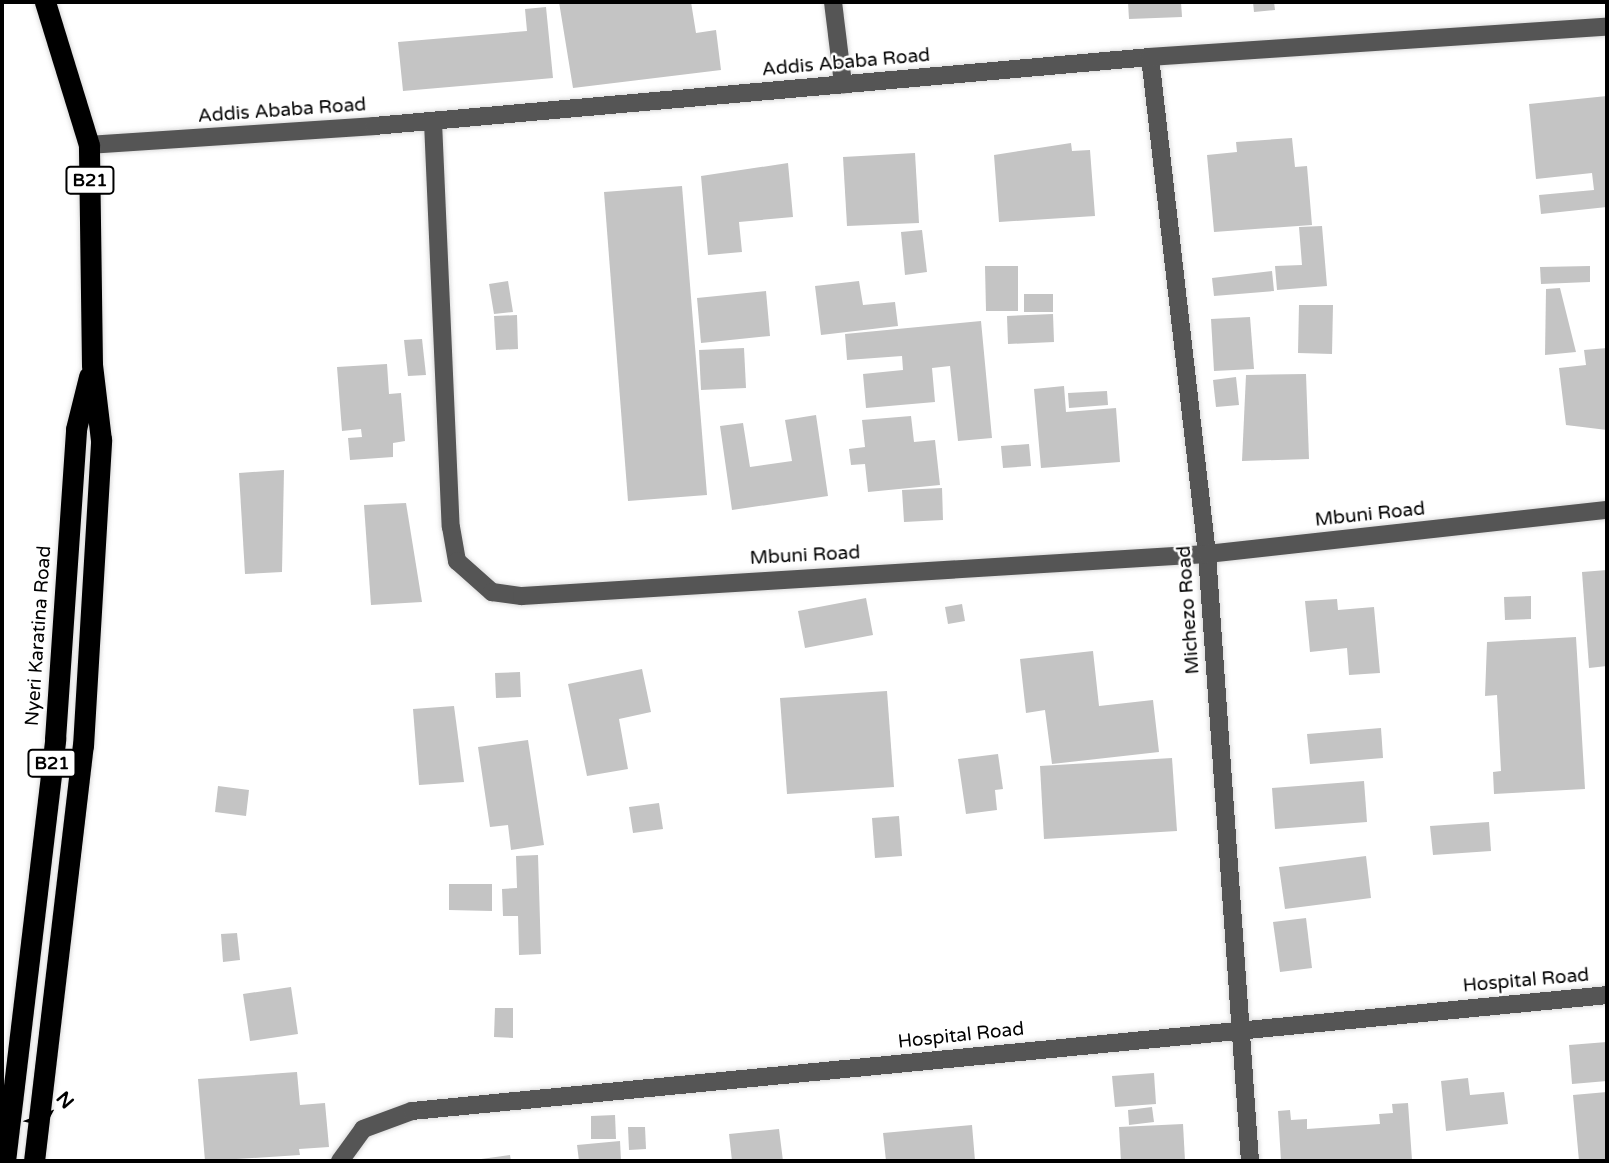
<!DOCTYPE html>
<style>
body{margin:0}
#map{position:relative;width:1609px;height:1163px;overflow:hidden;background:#fff;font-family:"Varela Round",sans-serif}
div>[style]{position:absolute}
.building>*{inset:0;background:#c4c4c4}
.roads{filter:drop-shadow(0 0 2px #dbdbdb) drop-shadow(0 0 2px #dbdbdb)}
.minor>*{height:18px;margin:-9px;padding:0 9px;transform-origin:9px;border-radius:9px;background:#555}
.highway>*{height:21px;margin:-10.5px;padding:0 10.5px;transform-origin:10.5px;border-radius:10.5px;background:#000}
span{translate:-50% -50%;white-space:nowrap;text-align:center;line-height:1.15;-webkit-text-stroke:5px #fff;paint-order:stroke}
.shield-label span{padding:2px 5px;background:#fff;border:2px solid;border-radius:5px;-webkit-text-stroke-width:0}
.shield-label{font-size:18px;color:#000;font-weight:700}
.street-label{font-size:19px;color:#000}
.frame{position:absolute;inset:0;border:4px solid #000;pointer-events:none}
.north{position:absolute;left:14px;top:1079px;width:70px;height:70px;-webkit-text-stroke:5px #fff;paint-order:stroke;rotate:49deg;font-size:19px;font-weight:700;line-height:28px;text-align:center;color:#000}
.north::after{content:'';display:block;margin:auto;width:24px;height:32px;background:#000;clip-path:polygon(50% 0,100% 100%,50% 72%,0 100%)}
</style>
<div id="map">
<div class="building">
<i style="clip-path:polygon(559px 2px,691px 2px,696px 33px,716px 30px,721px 70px,573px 88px)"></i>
<i style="clip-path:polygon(1128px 2px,1181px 2px,1182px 17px,1129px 19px)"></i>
<i style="clip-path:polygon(1253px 2px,1274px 2px,1275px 10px,1254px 12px)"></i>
<i style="clip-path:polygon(546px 7px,553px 78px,403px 91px,398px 42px,527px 31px,525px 9px)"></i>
<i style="clip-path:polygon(1607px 96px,1607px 207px,1541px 214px,1539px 195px,1594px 190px,1592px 173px,1536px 179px,1529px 104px)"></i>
<i style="clip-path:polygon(1292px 138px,1295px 167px,1307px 166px,1312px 225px,1214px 232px,1207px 155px,1237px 152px,1236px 142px)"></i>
<i style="clip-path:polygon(1071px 143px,1072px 151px,1090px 150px,1095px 216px,999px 222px,994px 155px)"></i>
<i style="clip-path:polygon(915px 153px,919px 223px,847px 226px,843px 157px)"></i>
<i style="clip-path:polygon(788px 163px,793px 217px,739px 222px,742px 252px,708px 255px,701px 176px)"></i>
<i style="clip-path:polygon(682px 186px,707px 495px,628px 501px,604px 192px)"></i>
<i style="clip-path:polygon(1322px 226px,1327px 286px,1277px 290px,1275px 266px,1302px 265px,1299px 227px)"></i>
<i style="clip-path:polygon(922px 230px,927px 272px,905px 275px,901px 232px)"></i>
<i style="clip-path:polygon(985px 266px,1018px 266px,1018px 311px,986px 311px)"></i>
<i style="clip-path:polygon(1590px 266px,1590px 282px,1541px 284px,1540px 267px)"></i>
<i style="clip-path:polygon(1272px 271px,1274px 291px,1214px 296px,1212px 278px)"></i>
<i style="clip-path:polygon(508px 281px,513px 312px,494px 314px,489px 284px)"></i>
<i style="clip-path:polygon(859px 281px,863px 305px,895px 302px,898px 326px,821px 335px,815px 286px)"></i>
<i style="clip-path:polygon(1560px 288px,1576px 352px,1545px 355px,1546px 289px)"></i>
<i style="clip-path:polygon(766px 291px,770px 336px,701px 343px,697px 298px)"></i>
<i style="clip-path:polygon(1024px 294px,1053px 294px,1053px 312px,1024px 312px)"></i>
<i style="clip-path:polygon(1299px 305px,1333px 305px,1332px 354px,1298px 353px)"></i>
<i style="clip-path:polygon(1053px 314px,1054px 342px,1008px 344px,1007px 316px)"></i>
<i style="clip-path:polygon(517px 315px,518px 349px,496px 350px,494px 316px)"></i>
<i style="clip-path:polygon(1250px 317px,1254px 369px,1214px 371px,1211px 319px)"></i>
<i style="clip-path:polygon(981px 321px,992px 438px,958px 441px,950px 366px,932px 368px,935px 402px,866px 408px,863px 374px,903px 370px,902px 356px,847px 360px,845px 334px)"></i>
<i style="clip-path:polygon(422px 339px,426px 375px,408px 376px,404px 340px)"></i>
<i style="clip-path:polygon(744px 348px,746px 388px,701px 390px,699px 350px)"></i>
<i style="clip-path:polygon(1607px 348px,1607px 430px,1566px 425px,1559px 368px,1586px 365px,1584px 350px)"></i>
<i style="clip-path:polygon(387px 364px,389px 394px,401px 393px,405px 441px,393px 443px,393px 457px,350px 460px,348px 438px,362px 437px,361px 429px,342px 431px,337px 367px)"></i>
<i style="clip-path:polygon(1306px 374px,1309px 459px,1242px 461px,1246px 375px)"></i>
<i style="clip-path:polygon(1236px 377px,1239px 405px,1216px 407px,1213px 380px)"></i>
<i style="clip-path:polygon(1064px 386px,1066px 412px,1116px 408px,1120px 462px,1041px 468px,1034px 389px)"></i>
<i style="clip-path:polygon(1107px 391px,1108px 405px,1069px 408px,1068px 393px)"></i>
<i style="clip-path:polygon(816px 415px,828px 496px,732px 510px,720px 426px,743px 423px,750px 467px,792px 461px,785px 420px)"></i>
<i style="clip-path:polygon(911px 416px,914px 442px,935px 440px,940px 485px,868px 492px,865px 464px,851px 465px,849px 449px,865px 447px,862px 420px)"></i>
<i style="clip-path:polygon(1029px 444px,1031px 466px,1003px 468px,1001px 446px)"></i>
<i style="clip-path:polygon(284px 470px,282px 572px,245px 574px,239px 473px)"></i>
<i style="clip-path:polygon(942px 488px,943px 520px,904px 522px,902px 490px)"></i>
<i style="clip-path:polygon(406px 503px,422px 602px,371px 605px,364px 505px)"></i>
<i style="clip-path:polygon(1607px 570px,1607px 666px,1589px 668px,1582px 572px)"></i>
<i style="clip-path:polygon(1531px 596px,1531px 619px,1505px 620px,1504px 597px)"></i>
<i style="clip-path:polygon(866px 598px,873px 635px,805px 648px,798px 611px)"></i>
<i style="clip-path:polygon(1337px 599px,1338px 610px,1374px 607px,1380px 673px,1349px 675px,1347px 648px,1310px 652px,1305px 601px)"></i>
<i style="clip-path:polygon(962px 604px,965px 621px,948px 624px,945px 607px)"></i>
<i style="clip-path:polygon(1576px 637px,1585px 789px,1494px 794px,1493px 772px,1501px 771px,1497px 695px,1485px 696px,1487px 642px)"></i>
<i style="clip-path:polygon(1093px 651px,1099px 706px,1153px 700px,1159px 752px,1052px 764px,1045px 710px,1026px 713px,1020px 659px)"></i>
<i style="clip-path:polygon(642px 669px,651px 712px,619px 719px,628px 769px,587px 776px,568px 684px)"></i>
<i style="clip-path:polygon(520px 672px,521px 697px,496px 698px,495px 673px)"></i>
<i style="clip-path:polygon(887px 691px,894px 787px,787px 794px,780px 698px)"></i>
<i style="clip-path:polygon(454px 706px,464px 782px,419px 785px,413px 709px)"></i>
<i style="clip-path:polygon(1381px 728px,1383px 758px,1310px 764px,1307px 734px)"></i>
<i style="clip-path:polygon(528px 740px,544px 845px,511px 850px,508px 825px,490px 827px,478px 747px)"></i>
<i style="clip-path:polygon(998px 754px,1003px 789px,995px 790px,997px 810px,966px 814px,958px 759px)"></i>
<i style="clip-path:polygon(1172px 758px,1177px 831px,1044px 839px,1040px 766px)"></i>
<i style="clip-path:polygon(1364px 781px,1367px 822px,1275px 829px,1272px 788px)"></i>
<i style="clip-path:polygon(218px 786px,249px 790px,246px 816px,215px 812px)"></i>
<i style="clip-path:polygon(659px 803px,663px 829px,633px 833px,629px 807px)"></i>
<i style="clip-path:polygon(899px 816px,902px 856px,875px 858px,872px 818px)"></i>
<i style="clip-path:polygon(1489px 822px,1491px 851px,1433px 855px,1430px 826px)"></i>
<i style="clip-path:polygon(538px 855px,541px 954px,519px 955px,518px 916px,503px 916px,502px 889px,517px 888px,516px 856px)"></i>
<i style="clip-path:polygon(1366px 856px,1371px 898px,1285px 909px,1279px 867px)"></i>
<i style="clip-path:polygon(449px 884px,492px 884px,492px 911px,449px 910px)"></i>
<i style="clip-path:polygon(1306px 918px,1312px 968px,1280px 972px,1273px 922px)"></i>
<i style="clip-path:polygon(237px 933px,240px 960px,223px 962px,221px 934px)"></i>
<i style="clip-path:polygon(291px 987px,298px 1034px,250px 1041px,243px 994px)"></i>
<i style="clip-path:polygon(495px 1008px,513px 1008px,513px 1038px,494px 1037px)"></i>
<i style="clip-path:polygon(1607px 1042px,1607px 1081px,1572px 1084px,1569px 1045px)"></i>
<i style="clip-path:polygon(297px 1072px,300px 1105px,325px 1103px,329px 1147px,299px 1149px,300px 1155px,205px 1161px,198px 1079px)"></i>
<i style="clip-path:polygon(1154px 1073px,1156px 1104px,1115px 1107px,1112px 1076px)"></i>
<i style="clip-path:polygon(1468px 1078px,1470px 1095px,1504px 1092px,1508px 1124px,1446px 1131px,1441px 1081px)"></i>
<i style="clip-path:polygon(1607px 1092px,1607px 1161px,1579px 1161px,1573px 1095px)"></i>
<i style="clip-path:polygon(1408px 1103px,1412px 1160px,1281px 1161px,1278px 1111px,1290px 1110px,1291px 1120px,1307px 1119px,1307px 1129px,1380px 1124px,1379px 1114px,1393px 1113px,1392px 1104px)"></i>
<i style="clip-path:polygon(1152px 1107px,1154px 1122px,1129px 1125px,1128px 1110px)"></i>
<i style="clip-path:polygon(615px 1115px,616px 1139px,591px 1139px,591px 1116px)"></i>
<i style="clip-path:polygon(1183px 1124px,1185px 1161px,1121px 1161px,1119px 1127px)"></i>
<i style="clip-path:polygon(972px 1125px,975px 1161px,886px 1161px,883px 1133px)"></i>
<i style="clip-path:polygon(628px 1127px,645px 1127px,646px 1149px,629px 1150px)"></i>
<i style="clip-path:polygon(779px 1129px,783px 1161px,732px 1161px,729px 1134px)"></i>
<i style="clip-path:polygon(620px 1141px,621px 1161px,579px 1161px,577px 1145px)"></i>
<i style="clip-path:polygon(510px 1155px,511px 1161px,474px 1161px,474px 1160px)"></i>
</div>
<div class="roads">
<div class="minor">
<i style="left:833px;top:2px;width:83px;rotate:83deg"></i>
<i style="left:1150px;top:57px;width:500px;rotate:83.46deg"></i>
<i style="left:1207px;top:554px;width:609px;rotate:85.95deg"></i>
<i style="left:433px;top:122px;width:405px;rotate:87.5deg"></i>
<i style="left:451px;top:527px;width:35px;rotate:80deg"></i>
<i style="left:457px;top:561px;width:47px;rotate:41.5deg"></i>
<i style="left:492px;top:592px;width:30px;rotate:8deg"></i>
<i style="left:522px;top:596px;width:686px;rotate:-3.51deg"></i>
<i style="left:1207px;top:554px;width:402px;rotate:-6.3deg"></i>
<i style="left:89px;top:145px;width:286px;rotate:-3.8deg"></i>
<i style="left:374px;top:126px;width:779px;rotate:-5.08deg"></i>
<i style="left:1150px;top:57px;width:458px;rotate:-3.8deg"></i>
<i style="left:340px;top:1161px;width:39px;rotate:-54deg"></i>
<i style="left:363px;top:1129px;width:52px;rotate:-20.2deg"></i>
<i style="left:412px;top:1111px;width:1201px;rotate:-5.54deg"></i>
</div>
<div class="highway">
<i style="left:5px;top:1161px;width:425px;rotate:-83.2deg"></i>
<i style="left:55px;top:739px;width:311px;rotate:-86.1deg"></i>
<i style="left:76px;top:429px;width:54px;rotate:-76deg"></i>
<i style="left:34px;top:1161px;width:418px;rotate:-83.3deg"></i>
<i style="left:83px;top:746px;width:307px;rotate:-86.6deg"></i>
<i style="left:101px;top:440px;width:76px;rotate:-96.8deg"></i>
<i style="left:92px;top:365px;width:220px;rotate:-90.8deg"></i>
<i style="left:89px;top:145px;width:150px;rotate:-107.1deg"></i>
</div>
</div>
<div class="shield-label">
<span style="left:90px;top:180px">B21</span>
<span style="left:52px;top:763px">B21</span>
</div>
<div class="street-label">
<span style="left:846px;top:63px;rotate:-5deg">Addis Ababa Road</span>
<span style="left:282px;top:111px;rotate:-4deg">Addis Ababa Road</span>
<span style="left:1370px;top:515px;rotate:-6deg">Mbuni Road</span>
<span style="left:805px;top:556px;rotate:-3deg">Mbuni Road</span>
<span style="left:1189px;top:610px;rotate:-94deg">Michezo Road</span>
<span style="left:39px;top:636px;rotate:-86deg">Nyeri Karatina Road</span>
<span style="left:1526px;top:981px;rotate:-5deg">Hospital Road</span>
<span style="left:961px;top:1036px;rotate:-6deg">Hospital Road</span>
</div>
<div class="frame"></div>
<div class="north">N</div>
</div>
